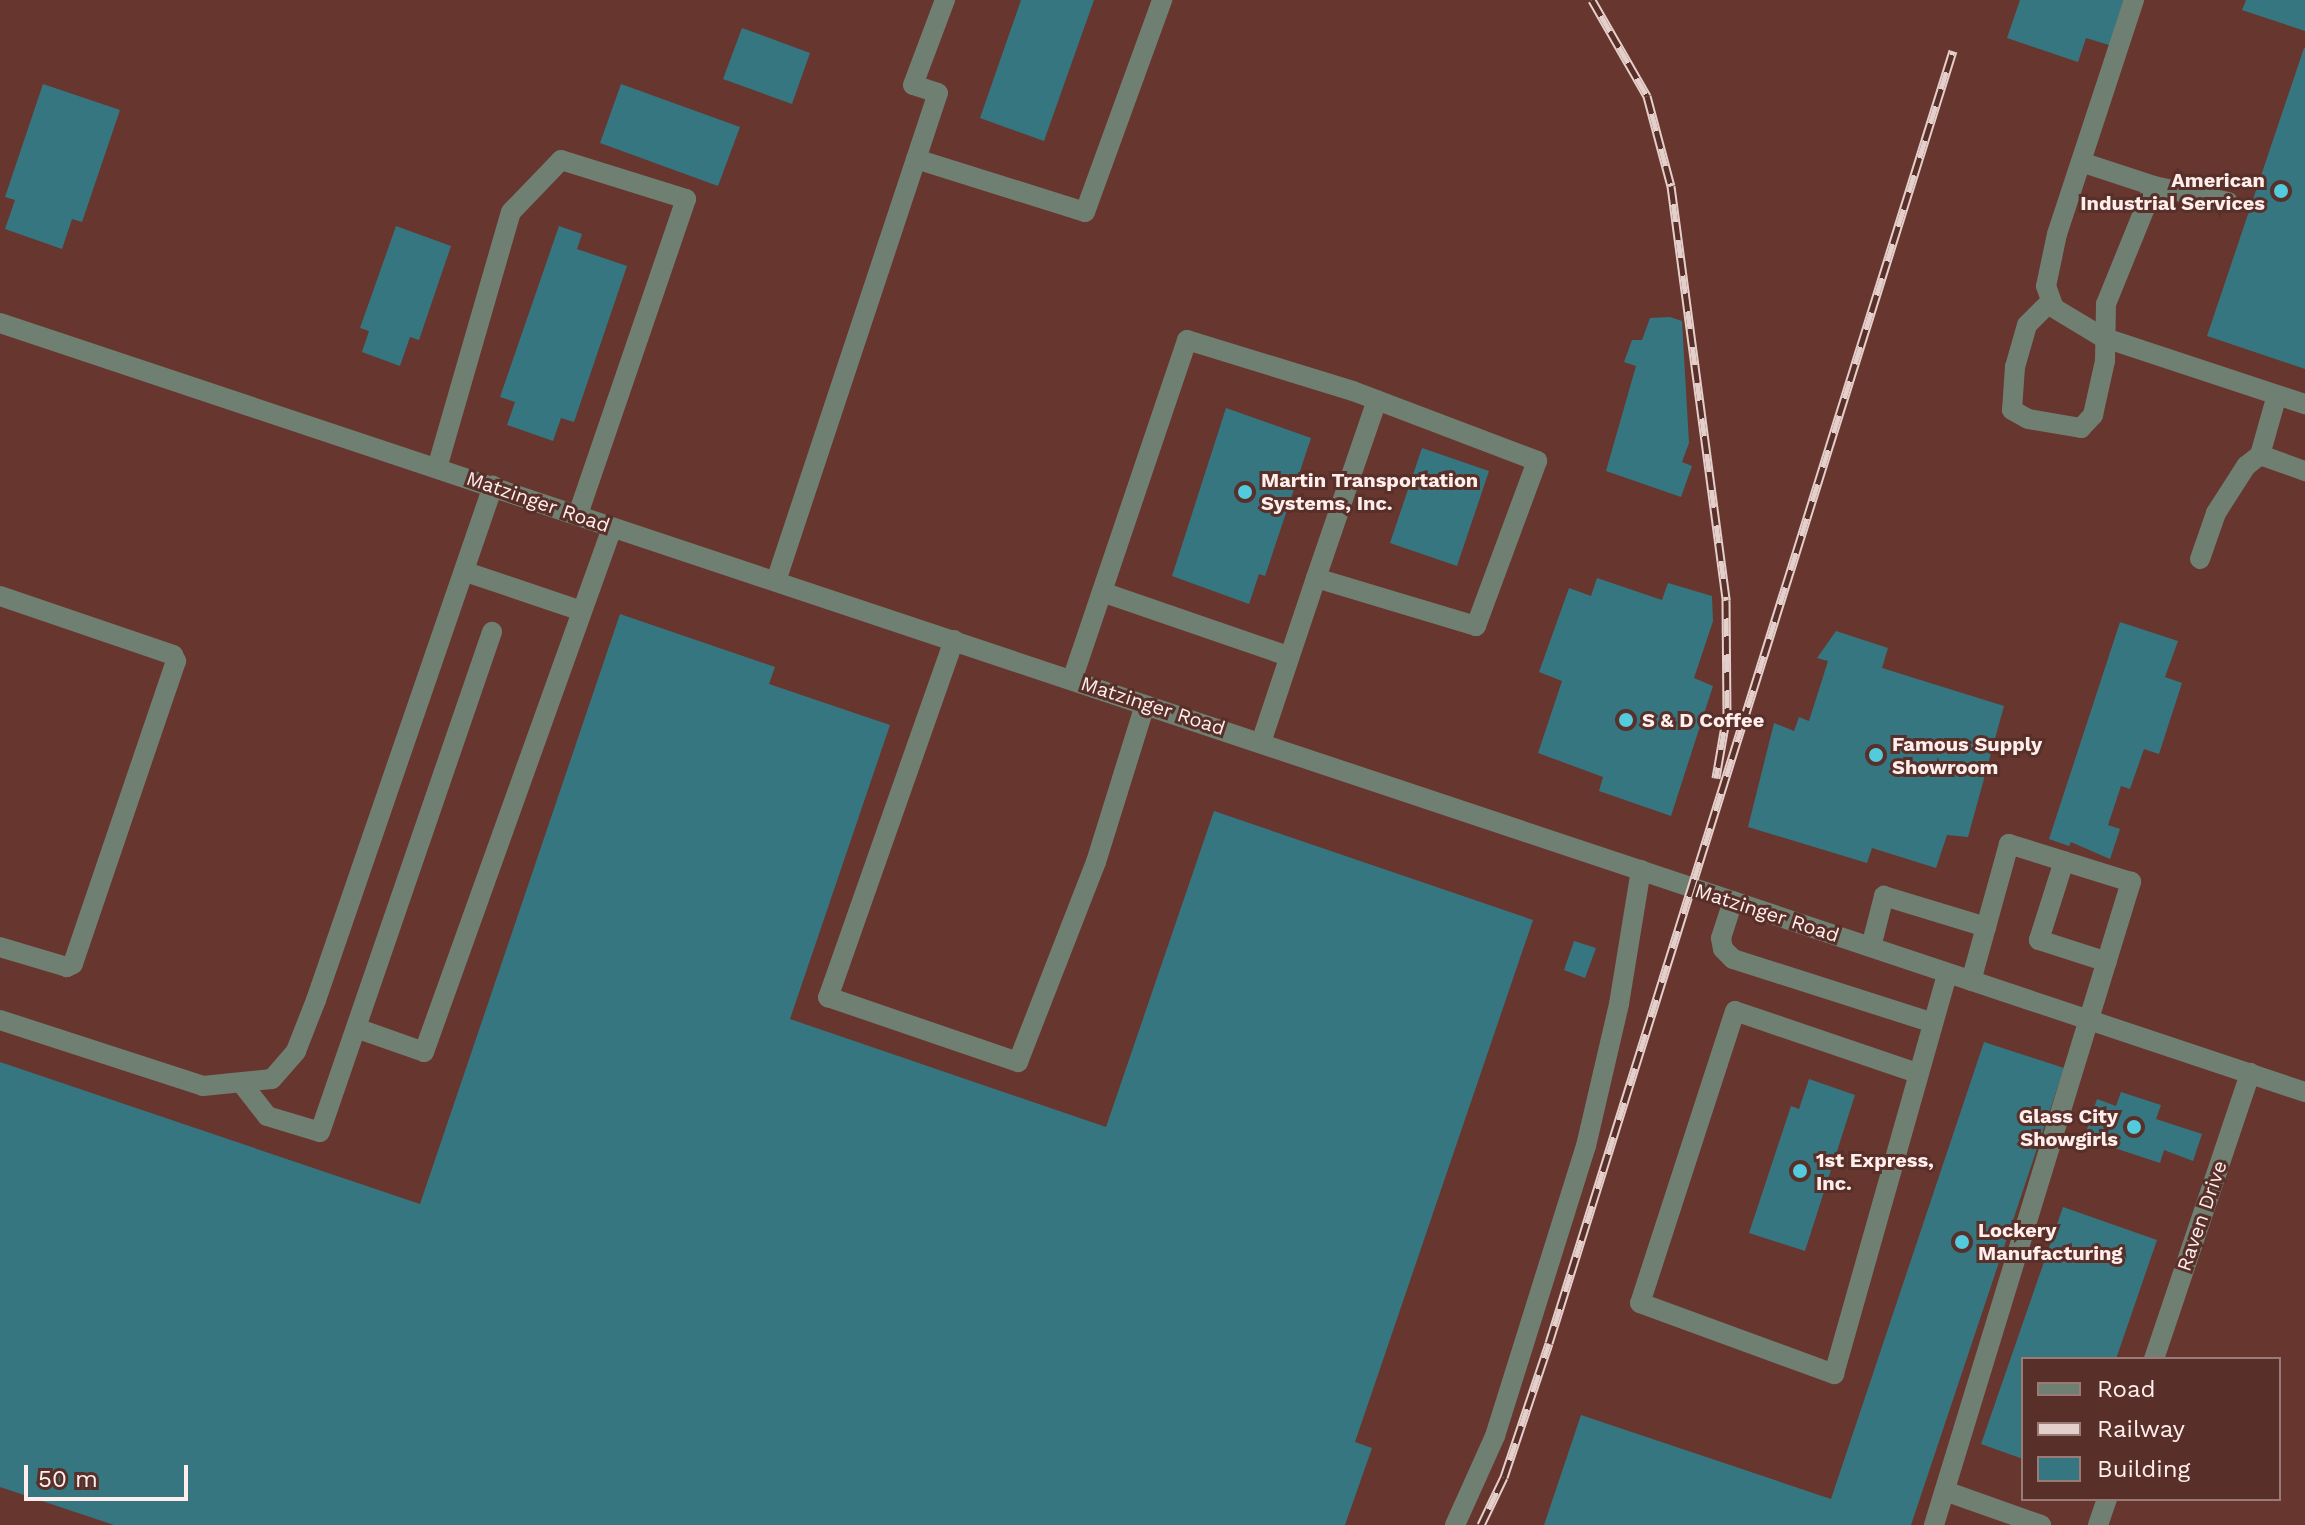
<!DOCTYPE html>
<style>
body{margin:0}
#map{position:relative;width:2305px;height:1525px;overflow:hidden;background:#582f29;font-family:"Work Sans",sans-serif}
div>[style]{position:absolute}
.built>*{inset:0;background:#67362f}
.building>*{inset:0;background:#367680}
.minor>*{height:20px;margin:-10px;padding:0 10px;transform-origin:10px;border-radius:10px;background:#6f7f71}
.rail>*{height:9px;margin-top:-4.5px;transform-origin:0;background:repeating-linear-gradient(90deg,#582f29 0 18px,#e4cfcb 0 36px);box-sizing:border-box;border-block:2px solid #e4cfcb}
.dots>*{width:22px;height:22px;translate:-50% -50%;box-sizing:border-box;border:4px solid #582f29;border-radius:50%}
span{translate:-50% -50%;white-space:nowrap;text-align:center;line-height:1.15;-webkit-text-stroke:6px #582f29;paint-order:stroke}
.poi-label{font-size:20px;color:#ffeeeb;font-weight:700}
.right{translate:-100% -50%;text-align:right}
.left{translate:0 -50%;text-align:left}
.street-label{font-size:20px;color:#ffeeeb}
.legend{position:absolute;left:2021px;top:1357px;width:260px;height:144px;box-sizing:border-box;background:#582f29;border:2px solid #9b7b77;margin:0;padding:10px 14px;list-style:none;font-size:24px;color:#ffeeeb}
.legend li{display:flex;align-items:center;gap:16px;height:40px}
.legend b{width:40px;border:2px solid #9b7b77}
.scale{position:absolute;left:24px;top:1465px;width:164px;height:36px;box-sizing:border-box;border:4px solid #ffeeeb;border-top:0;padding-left:10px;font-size:24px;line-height:28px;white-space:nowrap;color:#ffeeeb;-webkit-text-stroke:6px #582f29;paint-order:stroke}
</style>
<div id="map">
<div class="built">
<i style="clip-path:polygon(evenodd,0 0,2305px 0,2305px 1525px,0 1525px,0 0,2023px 1359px,2279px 1359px,2279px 1499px,2023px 1499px,2023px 1359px)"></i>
</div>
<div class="building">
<i style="clip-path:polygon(1021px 0,1094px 0,1044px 141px,980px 118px)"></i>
<i style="clip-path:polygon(2020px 0,2127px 0,2112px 46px,2086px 38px,2078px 62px,2007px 38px)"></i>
<i style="clip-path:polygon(2246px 0,2305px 0,2305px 31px,2242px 10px)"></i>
<i style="clip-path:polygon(742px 28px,810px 53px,792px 104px,723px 79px)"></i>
<i style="clip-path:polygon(2304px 48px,2305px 48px,2305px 369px,2207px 336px)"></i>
<i style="clip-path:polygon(43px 84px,120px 110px,82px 222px,72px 219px,62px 249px,5px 229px,15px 200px,5px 197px)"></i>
<i style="clip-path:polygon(621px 84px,740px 127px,718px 186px,600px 143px)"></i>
<i style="clip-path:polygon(396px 226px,451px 246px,419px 340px,410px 337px,400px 366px,362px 352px,369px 331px,360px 328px)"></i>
<i style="clip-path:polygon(559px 226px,582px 234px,577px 249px,627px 266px,574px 422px,561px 418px,553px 441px,507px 425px,515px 402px,500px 397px)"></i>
<i style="clip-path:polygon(1670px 317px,1682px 321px,1689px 443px,1682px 462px,1692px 466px,1681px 497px,1606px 471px,1636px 366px,1624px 362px,1632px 340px,1642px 340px,1650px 318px)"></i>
<i style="clip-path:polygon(1226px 408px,1311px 438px,1265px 576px,1259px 574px,1249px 604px,1172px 576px)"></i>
<i style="clip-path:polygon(1422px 448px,1489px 471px,1457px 566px,1390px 543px)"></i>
<i style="clip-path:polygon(1597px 578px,1662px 600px,1668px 583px,1712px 596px,1713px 621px,1694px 678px,1713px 686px,1671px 816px,1599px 791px,1603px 777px,1538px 753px,1562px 681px,1539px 672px,1569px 588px,1591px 596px)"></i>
<i style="clip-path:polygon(620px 614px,775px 667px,769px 684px,890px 725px,790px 1019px,1106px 1127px,1214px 811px,1533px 920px,1355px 1442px,1372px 1448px,1345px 1525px,114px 1525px,0 1487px,0 1062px,420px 1204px)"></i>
<i style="clip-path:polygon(2120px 622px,2178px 641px,2165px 677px,2182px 683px,2159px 754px,2144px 749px,2130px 789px,2121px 786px,2108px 825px,2120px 829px,2110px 859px,2071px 842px,2069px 846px,2049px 839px)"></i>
<i style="clip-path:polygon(1836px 631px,1888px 648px,1882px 668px,2004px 706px,1968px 837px,1947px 835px,1936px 868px,1872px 848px,1867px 863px,1748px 827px,1774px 723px,1794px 731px,1799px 717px,1809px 721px,1828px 661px,1817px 658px)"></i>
<i style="clip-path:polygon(1574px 941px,1596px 948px,1585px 978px,1564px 970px)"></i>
<i style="clip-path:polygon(1984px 1042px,2064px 1068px,1911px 1525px,1544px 1525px,1581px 1415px,1831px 1499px)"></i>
<i style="clip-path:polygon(1809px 1079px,1855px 1095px,1805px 1251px,1749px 1233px,1791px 1106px,1799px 1109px)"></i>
<i style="clip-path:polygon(2121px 1092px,2161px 1105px,2156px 1119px,2202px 1134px,2193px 1161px,2164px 1150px,2160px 1163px,2084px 1138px,2097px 1099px,2116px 1106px)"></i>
<i style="clip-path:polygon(2063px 1207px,2157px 1240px,2116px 1359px,2023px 1359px,2023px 1459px,1981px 1444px)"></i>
</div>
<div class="minor">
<i style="left:2134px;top:0;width:246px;rotate:108.2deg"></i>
<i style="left:2057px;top:234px;width:53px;rotate:101.9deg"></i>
<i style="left:2046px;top:286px;width:23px;rotate:70deg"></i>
<i style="left:2054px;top:308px;width:56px;rotate:31.1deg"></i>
<i style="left:2102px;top:337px;width:214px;rotate:18.3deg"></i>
<i style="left:916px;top:159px;width:177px;rotate:17.4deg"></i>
<i style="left:1085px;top:212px;width:226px;rotate:-70deg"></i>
<i style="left:2081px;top:162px;width:77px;rotate:18.2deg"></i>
<i style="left:2051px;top:301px;width:34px;rotate:135deg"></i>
<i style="left:2027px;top:325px;width:44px;rotate:105.9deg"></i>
<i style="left:2015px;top:367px;width:43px;rotate:94deg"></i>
<i style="left:2012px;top:410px;width:18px;rotate:29deg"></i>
<i style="left:2028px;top:419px;width:54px;rotate:9.6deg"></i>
<i style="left:2081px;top:428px;width:18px;rotate:-47deg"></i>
<i style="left:2093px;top:415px;width:55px;rotate:-77.5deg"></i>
<i style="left:2105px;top:361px;width:57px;rotate:-89deg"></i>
<i style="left:2106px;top:304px;width:127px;rotate:-67.9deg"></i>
<i style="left:2154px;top:186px;width:76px;rotate:12.2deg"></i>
<i style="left:0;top:323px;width:2430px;rotate:18.45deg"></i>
<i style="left:2260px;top:455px;width:62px;rotate:-74.2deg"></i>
<i style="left:437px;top:468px;width:266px;rotate:-73.9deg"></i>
<i style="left:511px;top:212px;width:72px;rotate:-46.1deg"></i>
<i style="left:561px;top:160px;width:131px;rotate:17.3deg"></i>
<i style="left:686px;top:199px;width:334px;rotate:108.9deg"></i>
<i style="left:2200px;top:559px;width:49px;rotate:-70.8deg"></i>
<i style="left:2216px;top:513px;width:56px;rotate:-57.4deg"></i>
<i style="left:2246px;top:466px;width:18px;rotate:-38deg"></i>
<i style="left:2260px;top:455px;width:48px;rotate:19.6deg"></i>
<i style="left:466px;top:572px;width:122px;rotate:18.6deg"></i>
<i style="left:1316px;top:578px;width:188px;rotate:-71.1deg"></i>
<i style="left:776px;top:581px;width:514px;rotate:-71.64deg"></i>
<i style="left:938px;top:93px;width:26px;rotate:-162deg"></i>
<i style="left:913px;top:85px;width:91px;rotate:-69.4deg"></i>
<i style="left:1102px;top:592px;width:197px;rotate:19deg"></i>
<i style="left:0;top:596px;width:183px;rotate:18.8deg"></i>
<i style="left:173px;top:655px;width:7px;rotate:63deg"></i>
<i style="left:176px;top:661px;width:320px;rotate:108.8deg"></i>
<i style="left:73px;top:964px;width:7px;rotate:153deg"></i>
<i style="left:67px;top:967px;width:70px;rotate:-163.4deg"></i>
<i style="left:954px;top:640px;width:379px;rotate:109.4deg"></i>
<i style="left:828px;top:997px;width:201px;rotate:18.9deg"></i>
<i style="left:1018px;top:1062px;width:215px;rotate:-68.7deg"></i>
<i style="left:1096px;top:862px;width:164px;rotate:-72.7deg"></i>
<i style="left:1072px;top:680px;width:359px;rotate:-71.3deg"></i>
<i style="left:1187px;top:340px;width:174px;rotate:17.1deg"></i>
<i style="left:1353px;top:391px;width:197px;rotate:20.8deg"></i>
<i style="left:1537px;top:461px;width:176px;rotate:110.3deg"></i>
<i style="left:1476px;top:626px;width:167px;rotate:-163.3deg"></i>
<i style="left:1316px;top:578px;width:173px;rotate:108.5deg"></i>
<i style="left:2064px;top:861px;width:83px;rotate:107.6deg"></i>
<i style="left:2039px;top:940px;width:71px;rotate:17.9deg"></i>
<i style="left:1733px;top:901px;width:39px;rotate:108deg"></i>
<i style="left:1721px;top:938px;width:11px;rotate:80deg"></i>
<i style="left:1723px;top:949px;width:14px;rotate:45deg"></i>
<i style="left:1733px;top:959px;width:208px;rotate:17.7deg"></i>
<i style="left:1871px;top:947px;width:53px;rotate:-75.7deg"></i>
<i style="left:1884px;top:896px;width:107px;rotate:16.9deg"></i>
<i style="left:0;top:1020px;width:213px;rotate:18deg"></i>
<i style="left:203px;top:1086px;width:69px;rotate:-5.8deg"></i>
<i style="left:272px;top:1079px;width:37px;rotate:-49deg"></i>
<i style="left:296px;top:1051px;width:55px;rotate:-68.6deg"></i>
<i style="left:316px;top:1000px;width:544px;rotate:-71deg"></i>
<i style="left:356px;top:1028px;width:72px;rotate:19.4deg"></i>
<i style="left:424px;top:1052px;width:557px;rotate:-70.26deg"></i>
<i style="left:1917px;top:1073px;width:192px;rotate:-161.2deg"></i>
<i style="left:1735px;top:1011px;width:307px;rotate:108deg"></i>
<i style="left:1640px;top:1303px;width:207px;rotate:20.1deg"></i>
<i style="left:1834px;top:1374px;width:416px;rotate:-74.2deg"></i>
<i style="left:243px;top:1085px;width:39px;rotate:52deg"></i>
<i style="left:267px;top:1116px;width:55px;rotate:16.8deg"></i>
<i style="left:320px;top:1132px;width:529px;rotate:-71.02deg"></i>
<i style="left:2154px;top:1359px;width:302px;rotate:-71.4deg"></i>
<i style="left:1945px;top:1491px;width:102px;rotate:19.5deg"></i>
<i style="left:1455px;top:1525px;width:98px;rotate:-65.8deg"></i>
<i style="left:1495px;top:1436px;width:304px;rotate:-72.6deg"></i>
<i style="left:1586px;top:1146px;width:146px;rotate:-76.9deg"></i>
<i style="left:1619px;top:1004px;width:136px;rotate:-80.7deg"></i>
<i style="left:1934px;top:1525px;width:673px;rotate:-72.97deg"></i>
<i style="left:2131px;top:882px;width:128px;rotate:-162.7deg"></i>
<i style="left:2009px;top:844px;width:142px;rotate:105.5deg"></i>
<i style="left:2098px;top:1525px;width:28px;rotate:-71deg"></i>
</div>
<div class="rail">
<i style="left:1592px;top:0;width:111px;rotate:60.2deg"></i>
<i style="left:1647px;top:96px;width:93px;rotate:75.1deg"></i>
<i style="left:1671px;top:186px;width:418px;rotate:82.4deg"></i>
<i style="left:1726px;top:600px;width:114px;rotate:89.5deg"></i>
<i style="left:1727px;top:714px;width:65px;rotate:99.8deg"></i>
<i style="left:1481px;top:1525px;width:53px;rotate:-64.4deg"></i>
<i style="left:1504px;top:1477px;width:141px;rotate:-71.4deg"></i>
<i style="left:1549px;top:1343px;width:1354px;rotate:-72.64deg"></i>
</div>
<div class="dots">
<i style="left:2281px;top:191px;background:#54cadd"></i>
<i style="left:1245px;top:492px;background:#54cadd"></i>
<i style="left:1626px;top:720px;background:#54cadd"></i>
<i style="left:1876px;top:755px;background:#54cadd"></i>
<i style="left:2134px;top:1127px;background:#54cadd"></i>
<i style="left:1800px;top:1171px;background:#54cadd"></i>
<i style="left:1962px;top:1242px;background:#54cadd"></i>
</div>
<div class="poi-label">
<span class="right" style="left:2265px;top:192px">American<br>Industrial Services</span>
<span class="left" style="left:1261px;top:492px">Martin Transportation<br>Systems, Inc.</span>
<span class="left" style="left:1642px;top:720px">S &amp; D Coffee</span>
<span class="left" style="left:1892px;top:756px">Famous Supply<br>Showroom</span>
<span class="right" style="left:2118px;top:1128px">Glass City<br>Showgirls</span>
<span class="left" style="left:1816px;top:1172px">1st Express,<br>Inc.</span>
<span class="left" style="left:1978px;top:1242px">Lockery<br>Manufacturing</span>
</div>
<div class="street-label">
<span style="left:538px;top:502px;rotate:19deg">Matzinger Road</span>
<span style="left:1153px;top:706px;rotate:18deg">Matzinger Road</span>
<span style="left:1767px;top:913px;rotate:18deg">Matzinger Road</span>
<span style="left:2202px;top:1216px;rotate:-71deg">Raven Drive</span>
</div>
<ul class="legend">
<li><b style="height:10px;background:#6f7f71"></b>Road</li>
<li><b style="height:10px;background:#e4cfcb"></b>Railway</li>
<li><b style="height:22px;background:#367680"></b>Building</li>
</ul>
<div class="scale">50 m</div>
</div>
